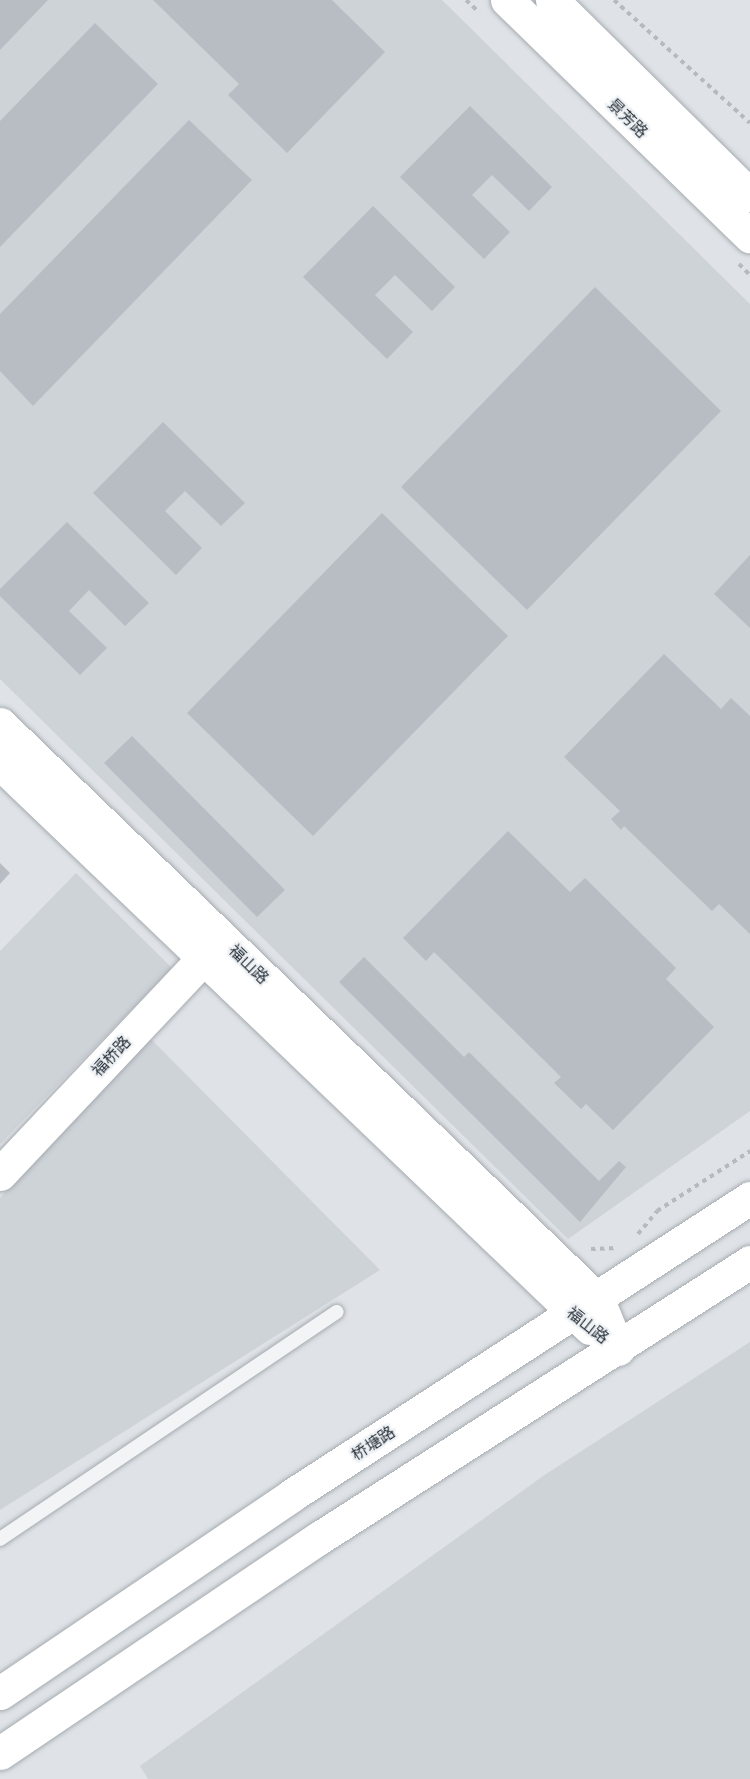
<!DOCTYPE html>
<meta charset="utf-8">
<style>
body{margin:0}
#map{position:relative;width:750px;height:1779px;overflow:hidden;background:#dfe3e7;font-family:"Asap Condensed","Noto Sans SC",sans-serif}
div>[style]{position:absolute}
.built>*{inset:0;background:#ced3d8}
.building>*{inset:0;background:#b7bdc3}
.path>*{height:4px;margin-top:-2px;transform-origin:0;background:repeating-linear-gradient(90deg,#b6babe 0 4.5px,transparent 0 9px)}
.roads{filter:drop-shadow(0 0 2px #a5abb0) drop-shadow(0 0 2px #a5abb0)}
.lane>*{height:14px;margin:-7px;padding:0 7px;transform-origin:7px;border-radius:7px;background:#f2f4f6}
.secondary>*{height:33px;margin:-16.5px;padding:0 16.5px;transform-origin:16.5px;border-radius:16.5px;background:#fff}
span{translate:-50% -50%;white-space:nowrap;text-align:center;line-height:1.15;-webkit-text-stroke:4.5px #eff2f5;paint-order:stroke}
.street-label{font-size:16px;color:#2a333c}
</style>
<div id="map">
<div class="built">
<i style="clip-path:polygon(0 0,442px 0,750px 304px,750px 1111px,568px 1239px,0 679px)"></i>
<i style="clip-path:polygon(76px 873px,172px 968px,0 1144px,0 951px)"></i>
<i style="clip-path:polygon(151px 1039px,380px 1270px,0 1510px,0 1198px)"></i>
<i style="clip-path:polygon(750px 1342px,750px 1779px,148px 1779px,140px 1766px,543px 1476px)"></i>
</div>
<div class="building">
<i style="clip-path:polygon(0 0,48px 0,0 50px)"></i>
<i style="clip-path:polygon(153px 0,332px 0,385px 52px,287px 153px,228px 95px,239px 84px)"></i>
<i style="clip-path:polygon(95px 23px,158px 84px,0 247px,0 121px)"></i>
<i style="clip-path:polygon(470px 106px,552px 187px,529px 211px,492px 175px,472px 195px,510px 232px,484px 259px,400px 177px)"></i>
<i style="clip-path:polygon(189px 120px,252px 180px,33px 406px,0 371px,0 314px)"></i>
<i style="clip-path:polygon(373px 206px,455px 287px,432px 311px,395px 275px,375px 295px,413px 332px,387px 359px,303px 277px)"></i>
<i style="clip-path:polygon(595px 287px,721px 411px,527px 610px,401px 487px)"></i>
<i style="clip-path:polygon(163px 422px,245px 503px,221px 526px,185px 491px,165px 511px,202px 548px,176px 575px,93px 493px)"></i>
<i style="clip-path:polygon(382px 513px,508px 636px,313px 836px,187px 713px)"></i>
<i style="clip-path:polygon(67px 522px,149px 603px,125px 626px,89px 590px,69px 611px,107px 648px,80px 675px,0 596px,0 589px)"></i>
<i style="clip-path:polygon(750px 555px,750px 628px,714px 594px)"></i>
<i style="clip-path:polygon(664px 654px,721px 709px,731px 698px,750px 716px,750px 934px,719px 904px,712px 911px,624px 826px,621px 830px,611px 819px,620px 811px,564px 757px)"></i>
<i style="clip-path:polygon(132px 736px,285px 890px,257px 917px,104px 763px)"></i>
<i style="clip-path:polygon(508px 831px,570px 892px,585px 878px,676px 968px,666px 979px,714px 1027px,613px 1130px,586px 1104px,581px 1109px,554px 1083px,561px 1077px,434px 952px,426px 961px,403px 938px)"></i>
<i style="clip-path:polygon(0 863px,10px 873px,0 884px)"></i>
<i style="clip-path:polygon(364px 957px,464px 1057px,469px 1052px,599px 1181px,619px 1161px,626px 1167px,580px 1222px,339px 982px)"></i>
</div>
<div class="path">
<i style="left:466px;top:0;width:18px;rotate:43deg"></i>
<i style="left:614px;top:0;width:183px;rotate:42.1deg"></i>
<i style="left:739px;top:264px;width:16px;rotate:45deg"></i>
<i style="left:638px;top:1234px;width:30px;rotate:-50deg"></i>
<i style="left:657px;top:1211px;width:111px;rotate:-32.8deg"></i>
<i style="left:591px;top:1249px;width:27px;rotate:-2deg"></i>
</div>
<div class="roads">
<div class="lane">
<i style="left:0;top:1539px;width:406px;rotate:-34deg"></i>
</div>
<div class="secondary">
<i style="left:507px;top:0;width:339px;rotate:44.2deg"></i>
<i style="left:552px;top:0;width:278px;rotate:44.6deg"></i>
<i style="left:0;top:724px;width:830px;rotate:43.93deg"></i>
<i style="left:598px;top:1300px;width:53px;rotate:67.8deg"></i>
<i style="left:0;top:763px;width:817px;rotate:43.76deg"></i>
<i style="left:0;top:1174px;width:319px;rotate:-46.7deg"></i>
<i style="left:0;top:1693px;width:353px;rotate:-34.1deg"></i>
<i style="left:292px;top:1495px;width:546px;rotate:-32.96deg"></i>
<i style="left:0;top:1753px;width:385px;rotate:-34deg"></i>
<i style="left:319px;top:1538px;width:512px;rotate:-32.63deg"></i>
</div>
</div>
<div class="street-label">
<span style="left:628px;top:118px;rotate:44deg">景芳路</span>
<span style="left:249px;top:964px;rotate:44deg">福山路</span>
<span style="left:111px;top:1056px;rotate:-47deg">福桥路</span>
<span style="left:588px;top:1325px;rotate:38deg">福山路</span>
<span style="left:373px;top:1443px;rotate:-33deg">桥塘路</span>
</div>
</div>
